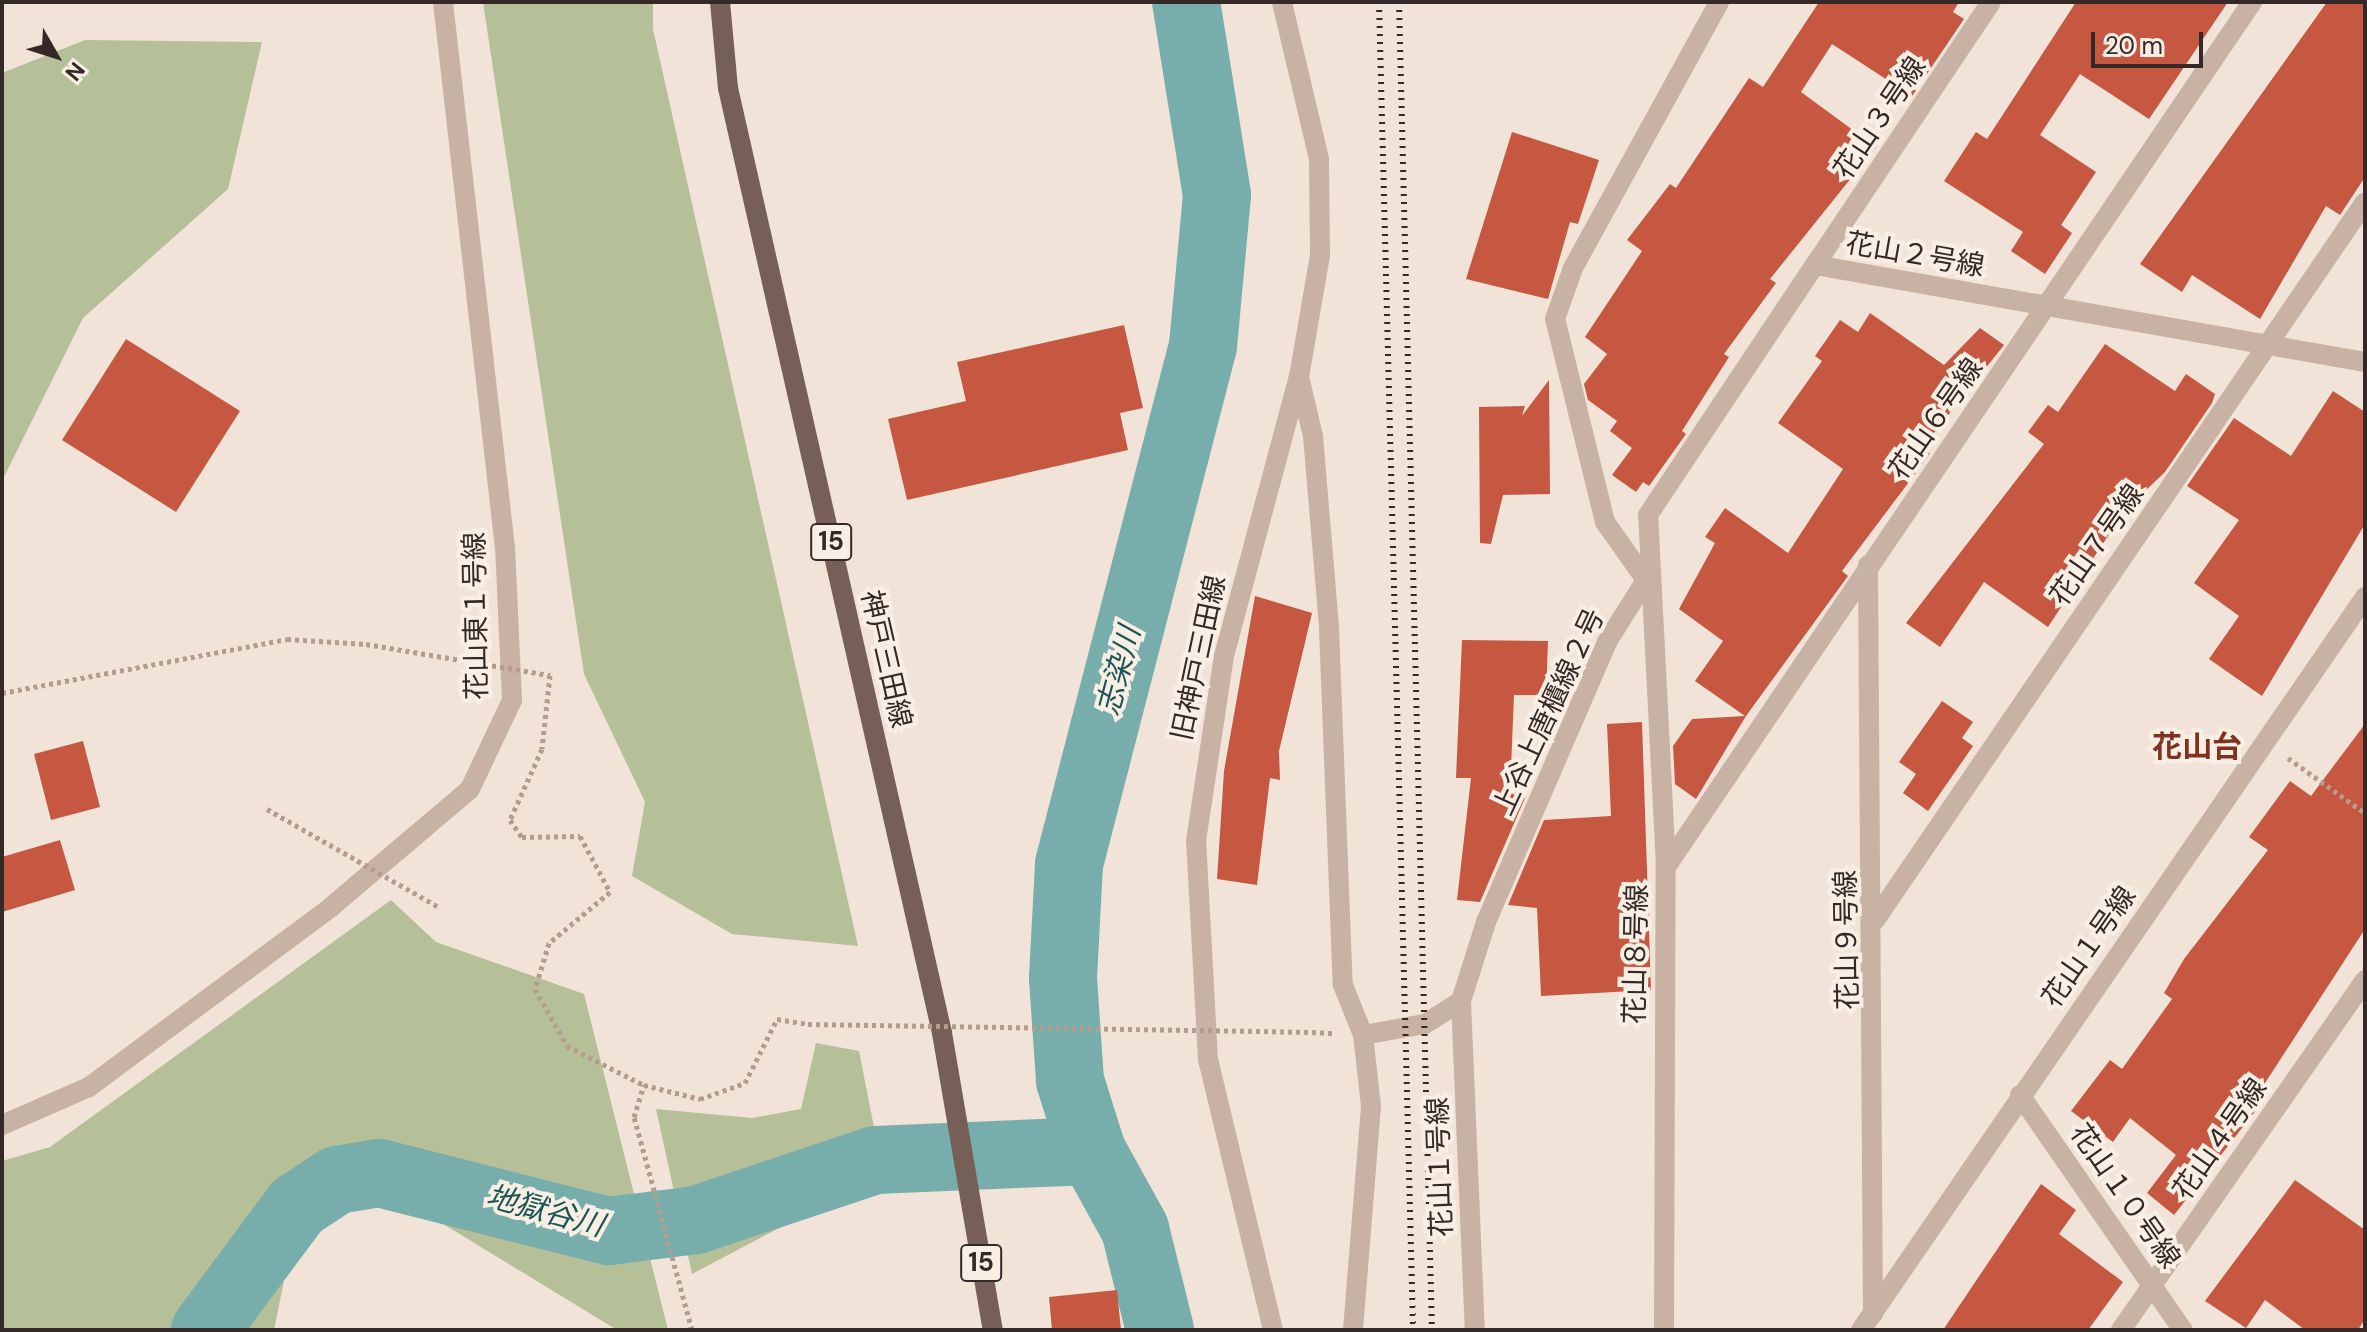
<!DOCTYPE html>
<meta charset="utf-8">
<style>
body{margin:0}
#map{position:relative;width:2367px;height:1332px;overflow:hidden;background:#f1e3d8;font-family:"DM Sans","Noto Sans JP",sans-serif}
div>[style]{position:absolute}
.green>*{inset:0;background:#b5bf98}
.river>*{height:68px;margin:-34px;padding:0 34px;transform-origin:34px;border-radius:34px;background:#77aeac}
.building>*{inset:0;background:#c65741}
.path>*{height:5px;margin-top:-2.5px;transform-origin:0;background:repeating-linear-gradient(90deg,#b49c8e 0 4px,transparent 0 8px)}
.minor>*{height:20px;margin:-10px;padding:0 10px;transform-origin:10px;border-radius:10px;background:#c8b2a4}
.major>*{height:20px;margin:-10px;padding:0 10px;transform-origin:10px;border-radius:10px;background:#765f56}
.rail>*{height:6px;margin-top:-3px;transform-origin:0;background:repeating-linear-gradient(90deg,#342926 0 2px,transparent 0 8px)}
.path-bridge>*{height:5px;margin-top:-2.5px;transform-origin:0;background:repeating-linear-gradient(90deg,#b49c8e 0 4px,transparent 0 8px)}
span{translate:-50% -50%;white-space:nowrap;text-align:center;line-height:1.15;-webkit-text-stroke:8px #f9eee4;paint-order:stroke}
.shield-label span{padding:2px 6px;background:#f9eee4;border:2px solid;border-radius:6px;-webkit-text-stroke-width:0}
.shield-label{font-size:26px;color:#342926;font-weight:700}
.street-label{font-size:28px;color:#342926}
.water-label{font-size:30px;color:#1c5555;font-style:italic}
.neighbourhood-label{font-size:30px;color:#82301f;font-weight:700}
.frame{position:absolute;inset:0;border:4px solid #342926;pointer-events:none}
.north{position:absolute;left:16px;top:16px;width:80px;height:80px;-webkit-text-stroke:6px #f9eee4;paint-order:stroke;rotate:129deg;font-size:22px;font-weight:700;line-height:32px;text-align:center;color:#342926}
.north::after{content:'';display:block;margin:auto;width:28px;height:36px;background:#342926;clip-path:polygon(50% 0,100% 100%,50% 72%,0 100%)}
.scale{position:absolute;left:2091px;top:32px;width:112px;height:36px;box-sizing:border-box;border:4px solid #342926;border-top:0;padding-left:10px;font-size:24px;line-height:28px;white-space:nowrap;color:#342926;-webkit-text-stroke:6px #f9eee4;paint-order:stroke}
</style>
<div id="map">
<div class="green">
<i style="clip-path:polygon(483px 2px,653px 2px,653px 29px,858px 946px,732px 934px,632px 876px,645px 802px,584px 674px)"></i>
<i style="clip-path:polygon(85px 40px,262px 42px,228px 189px,83px 318px,2px 481px,2px 73px)"></i>
<i style="clip-path:polygon(391px 900px,436px 942px,584px 994px,668px 1330px,617px 1330px,422px 1211px,359px 1197px,288px 1261px,274px 1330px,2px 1330px,2px 1161px,50px 1147px)"></i>
<i style="clip-path:polygon(816px 1043px,859px 1051px,883px 1173px,692px 1274px,656px 1109px,752px 1118px,801px 1109px)"></i>
</div>
<div class="river">
<i style="left:205px;top:1330px;width:154px;rotate:-53.4deg"></i>
<i style="left:297px;top:1206px;width:48px;rotate:-33deg"></i>
<i style="left:337px;top:1180px;width:43px;rotate:-9.5deg"></i>
<i style="left:379px;top:1173px;width:237px;rotate:14.2deg"></i>
<i style="left:609px;top:1231px;width:88px;rotate:-7.2deg"></i>
<i style="left:696px;top:1220px;width:189px;rotate:-18.5deg"></i>
<i style="left:875px;top:1160px;width:217px;rotate:-2.4deg"></i>
<i style="left:1160px;top:1330px;width:104px;rotate:-103.9deg"></i>
<i style="left:1135px;top:1229px;width:89px;rotate:-118.9deg"></i>
<i style="left:1092px;top:1151px;width:73px;rotate:-107.4deg"></i>
<i style="left:1070px;top:1081px;width:103px;rotate:-93.9deg"></i>
<i style="left:1063px;top:978px;width:114px;rotate:-87deg"></i>
<i style="left:1069px;top:864px;width:535px;rotate:-75.5deg"></i>
<i style="left:1203px;top:346px;width:152px;rotate:-84.7deg"></i>
<i style="left:1217px;top:195px;width:195px;rotate:-99.1deg"></i>
</div>
<div class="building">
<i style="clip-path:polygon(1819px 2px,1959px 2px,1953px 12px,1964px 19px,1912px 96px,1832px 44px,1801px 92px,1876px 147px,1770px 279px,1776px 283px,1724px 354px,1729px 357px,1682px 431px,1686px 434px,1649px 486px,1643px 482px,1636px 492px,1612px 475px,1632px 448px,1610px 431px,1617px 421px,1588px 400px,1584px 384px,1607px 354px,1585px 337px,1642px 251px,1627px 240px,1670px 184px,1676px 188px,1749px 78px,1763px 87px)"></i>
<i style="clip-path:polygon(2076px 2px,2228px 2px,2149px 119px,2080px 74px,2040px 135px,2096px 172px,2061px 225px,2072px 233px,2045px 274px,2011px 251px,2023px 232px,1944px 181px,1976px 132px,1987px 139px)"></i>
<i style="clip-path:polygon(2327px 2px,2365px 2px,2365px 177px,2340px 215px,2326px 206px,2260px 319px,2192px 275px,2182px 292px,2140px 264px)"></i>
<i style="clip-path:polygon(1512px 132px,1599px 160px,1578px 224px,1570px 222px,1548px 299px,1466px 279px)"></i>
<i style="clip-path:polygon(1870px 313px,1944px 365px,1980px 328px,2004px 345px,1922px 448px,1930px 454px,1842px 571px,1848px 576px,1746px 716px,1696px 799px,1675px 784px,1673px 746px,1692px 719px,1745px 716px,1695px 681px,1723px 641px,1679px 609px,1715px 543px,1705px 537px,1725px 508px,1788px 553px,1843px 469px,1778px 423px,1822px 361px,1815px 356px,1840px 320px,1858px 332px)"></i>
<i style="clip-path:polygon(1124px 325px,1143px 408px,1120px 413px,1128px 450px,907px 500px,888px 419px,966px 401px,957px 362px)"></i>
<i style="clip-path:polygon(126px 339px,240px 411px,176px 512px,62px 440px)"></i>
<i style="clip-path:polygon(2105px 344px,2175px 391px,2186px 374px,2215px 394px,2212px 403px,2165px 472px,2125px 510px,2048px 627px,1984px 582px,1940px 647px,1906px 623px,2044px 444px,2028px 432px,2048px 405px,2058px 412px)"></i>
<i style="clip-path:polygon(1549px 380px,1550px 494px,1503px 495px,1491px 544px,1480px 543px,1479px 407px,1525px 406px,1522px 416px)"></i>
<i style="clip-path:polygon(2333px 391px,2365px 412px,2365px 524px,2262px 696px,2209px 659px,2239px 616px,2194px 583px,2239px 520px,2187px 486px,2234px 418px,2291px 456px)"></i>
<i style="clip-path:polygon(1255px 596px,1312px 613px,1279px 751px,1280px 780px,1270px 778px,1257px 885px,1217px 879px,1224px 771px)"></i>
<i style="clip-path:polygon(1462px 640px,1548px 641px,1546px 695px,1514px 695px,1510px 793px,1525px 798px,1480px 902px,1457px 900px,1471px 778px,1456px 778px)"></i>
<i style="clip-path:polygon(1942px 701px,1973px 722px,1962px 738px,1973px 746px,1928px 811px,1903px 793px,1916px 774px,1899px 762px)"></i>
<i style="clip-path:polygon(1642px 722px,1651px 990px,1541px 996px,1537px 908px,1508px 905px,1544px 820px,1611px 816px,1607px 724px)"></i>
<i style="clip-path:polygon(2365px 724px,2365px 929px,2254px 1100px,2260px 1105px,2174px 1215px,2147px 1193px,2176px 1155px,2130px 1118px,2113px 1142px,2071px 1111px,2110px 1060px,2122px 1069px,2172px 999px,2164px 993px,2184px 959px,2268px 850px,2249px 837px,2290px 781px,2311px 796px)"></i>
<i style="clip-path:polygon(83px 741px,100px 807px,51px 820px,34px 754px)"></i>
<i style="clip-path:polygon(60px 840px,75px 890px,2px 912px,2px 857px)"></i>
<i style="clip-path:polygon(2295px 1180px,2365px 1230px,2365px 1319px,2358px 1330px,2305px 1330px,2265px 1300px,2246px 1328px,2205px 1301px)"></i>
<i style="clip-path:polygon(2041px 1184px,2076px 1210px,2059px 1234px,2123px 1282px,2088px 1330px,1943px 1330px)"></i>
<i style="clip-path:polygon(1117px 1290px,1121px 1330px,1052px 1330px,1049px 1297px)"></i>
</div>
<div class="path">
<i style="left:550px;top:675px;width:74px;rotate:96.2deg"></i>
<i style="left:542px;top:749px;width:78px;rotate:114.3deg"></i>
<i style="left:510px;top:820px;width:21px;rotate:55deg"></i>
<i style="left:522px;top:837px;width:58px;rotate:-1deg"></i>
<i style="left:580px;top:836px;width:64px;rotate:61.8deg"></i>
<i style="left:610px;top:892px;width:80px;rotate:140.1deg"></i>
<i style="left:549px;top:943px;width:48px;rotate:106.9deg"></i>
<i style="left:535px;top:989px;width:65px;rotate:60.7deg"></i>
<i style="left:567px;top:1046px;width:86px;rotate:26.9deg"></i>
<i style="left:2px;top:693px;width:290px;rotate:-10.7deg"></i>
<i style="left:287px;top:639px;width:79px;rotate:3.6deg"></i>
<i style="left:2288px;top:758px;width:95px;rotate:35.5deg"></i>
<i style="left:1312px;top:1032px;width:22px;rotate:3deg"></i>
<i style="left:692px;top:1330px;width:221px;rotate:-105.2deg"></i>
<i style="left:634px;top:1117px;width:34px;rotate:-73deg"></i>
<i style="left:644px;top:1085px;width:58px;rotate:14deg"></i>
<i style="left:700px;top:1099px;width:48px;rotate:-19.6deg"></i>
<i style="left:745px;top:1083px;width:72px;rotate:-63.4deg"></i>
<i style="left:777px;top:1019px;width:31px;rotate:9deg"></i>
</div>
<div class="minor">
<i style="left:1815px;top:265px;width:316px;rotate:-56.2deg"></i>
<i style="left:1300px;top:381px;width:57px;rotate:76.7deg"></i>
<i style="left:1313px;top:436px;width:193px;rotate:85.2deg"></i>
<i style="left:1329px;top:628px;width:357px;rotate:87.8deg"></i>
<i style="left:1343px;top:985px;width:54px;rotate:68.2deg"></i>
<i style="left:1868px;top:565px;width:749px;rotate:89.62deg"></i>
<i style="left:1666px;top:867px;width:1045px;rotate:-55.88deg"></i>
<i style="left:1875px;top:920px;width:869px;rotate:-55.69deg"></i>
<i style="left:1461px;top:1001px;width:329px;rotate:87.6deg"></i>
<i style="left:2020px;top:1095px;width:286px;rotate:55.3deg"></i>
<i style="left:2px;top:1125px;width:95px;rotate:-23.6deg"></i>
<i style="left:89px;top:1087px;width:302px;rotate:-36.6deg"></i>
<i style="left:331px;top:907px;width:182px;rotate:-40.3deg"></i>
<i style="left:470px;top:789px;width:98px;rotate:-64.7deg"></i>
<i style="left:512px;top:700px;width:152px;rotate:-92.6deg"></i>
<i style="left:505px;top:548px;width:550px;rotate:-96.48deg"></i>
<i style="left:1273px;top:1330px;width:278px;rotate:-103.5deg"></i>
<i style="left:1208px;top:1060px;width:219px;rotate:-93.1deg"></i>
<i style="left:1196px;top:841px;width:187px;rotate:-81.4deg"></i>
<i style="left:1224px;top:656px;width:289px;rotate:-75deg"></i>
<i style="left:1299px;top:377px;width:123px;rotate:-80.2deg"></i>
<i style="left:1320px;top:256px;width:97px;rotate:-90.6deg"></i>
<i style="left:1319px;top:159px;width:161px;rotate:-103.3deg"></i>
<i style="left:1353px;top:1330px;width:225px;rotate:-85.4deg"></i>
<i style="left:1371px;top:1106px;width:71px;rotate:-96.4deg"></i>
<i style="left:1363px;top:1035px;width:63px;rotate:-10.1deg"></i>
<i style="left:1425px;top:1024px;width:43px;rotate:-32.6deg"></i>
<i style="left:1461px;top:1001px;width:83px;rotate:-72.4deg"></i>
<i style="left:1486px;top:922px;width:305px;rotate:-66.6deg"></i>
<i style="left:1607px;top:642px;width:73px;rotate:-57.8deg"></i>
<i style="left:1646px;top:580px;width:71px;rotate:-125.3deg"></i>
<i style="left:1605px;top:522px;width:209px;rotate:-103.8deg"></i>
<i style="left:1555px;top:319px;width:54px;rotate:-70.6deg"></i>
<i style="left:1573px;top:268px;width:303px;rotate:-61.2deg"></i>
<i style="left:1664px;top:1330px;width:463px;rotate:-89.8deg"></i>
<i style="left:1666px;top:867px;width:352px;rotate:-92.9deg"></i>
<i style="left:1648px;top:515px;width:301px;rotate:-56.3deg"></i>
<i style="left:1815px;top:265px;width:558px;rotate:10deg"></i>
<i style="left:1861px;top:1330px;width:890px;rotate:-55.49deg"></i>
<i style="left:2121px;top:1330px;width:427px;rotate:-55.1deg"></i>
</div>
<div class="major">
<i style="left:720px;top:2px;width:86px;rotate:84.7deg"></i>
<i style="left:728px;top:88px;width:969px;rotate:77.24deg"></i>
<i style="left:942px;top:1033px;width:301px;rotate:80.3deg"></i>
</div>
<div class="rail">
<i style="left:1379px;top:2px;width:1328px;rotate:88.53deg"></i>
<i style="left:1399px;top:2px;width:1328px;rotate:88.58deg"></i>
</div>
<div class="path-bridge">
<i style="left:366px;top:644px;width:187px;rotate:9.6deg"></i>
<i style="left:267px;top:809px;width:198px;rotate:29.7deg"></i>
<i style="left:808px;top:1024px;width:504px;rotate:0.91deg"></i>
</div>
<div class="shield-label">
<span style="left:831px;top:542px">15</span>
<span style="left:981px;top:1263px">15</span>
</div>
<div class="street-label">
<span style="left:1880px;top:118px;rotate:-56deg">花山３号線</span>
<span style="left:1915px;top:255px;rotate:10deg">花山２号線</span>
<span style="left:1936px;top:419px;rotate:-55deg">花山６号線</span>
<span style="left:2097px;top:545px;rotate:-55deg">花山７号線</span>
<span style="left:476px;top:616px;rotate:-91deg">花山東１号線</span>
<span style="left:1199px;top:658px;rotate:-78deg">旧神戸三田線</span>
<span style="left:886px;top:659px;rotate:77deg">神戸三田線</span>
<span style="left:1549px;top:712px;rotate:-65deg">上谷上唐櫃線２号</span>
<span style="left:1847px;top:940px;rotate:-91deg">花山９号線</span>
<span style="left:2089px;top:947px;rotate:-55deg">花山１号線</span>
<span style="left:1636px;top:954px;rotate:-89deg">花山８号線</span>
<span style="left:2220px;top:1139px;rotate:-55deg">花山４号線</span>
<span style="left:1440px;top:1167px;rotate:-92deg">花山１号線</span>
<span style="left:2125px;top:1196px;rotate:55deg">花山１０号線</span>
</div>
<div class="water-label">
<span style="left:1119px;top:671px;rotate:-75deg">志染川</span>
<span style="left:545px;top:1211px;rotate:15deg">地獄谷川</span>
</div>
<div class="neighbourhood-label">
<span style="left:2197px;top:747px">花山台</span>
</div>
<div class="frame"></div>
<div class="north">N</div>
<div class="scale">20 m</div>
</div>
